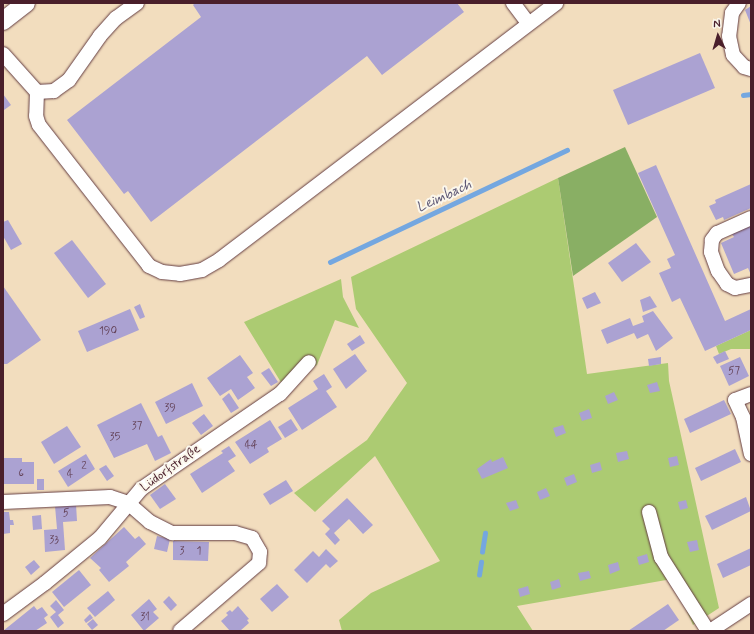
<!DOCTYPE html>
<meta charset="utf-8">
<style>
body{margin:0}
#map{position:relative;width:754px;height:634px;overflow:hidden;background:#f2ddbe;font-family:Mynerve,sans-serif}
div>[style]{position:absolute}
.green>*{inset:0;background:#accb72}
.forest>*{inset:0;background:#89af64}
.stream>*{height:4.5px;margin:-2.25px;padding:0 2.25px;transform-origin:2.25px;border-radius:2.25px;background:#74a7e0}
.building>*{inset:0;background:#aba2d2}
.roads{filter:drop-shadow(0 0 1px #633c41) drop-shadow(0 0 1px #633c41)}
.minor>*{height:14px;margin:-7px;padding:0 7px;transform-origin:7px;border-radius:7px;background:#fff}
.major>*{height:18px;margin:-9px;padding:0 9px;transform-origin:9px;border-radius:9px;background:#fff}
span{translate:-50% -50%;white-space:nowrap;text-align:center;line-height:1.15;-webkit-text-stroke:4px #fbf7ec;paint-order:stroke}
.number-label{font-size:11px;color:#624055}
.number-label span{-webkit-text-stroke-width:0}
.street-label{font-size:13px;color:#4a1f2b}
.water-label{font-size:14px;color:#5b5573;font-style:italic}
.frame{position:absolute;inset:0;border:4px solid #4a1f2b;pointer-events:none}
.north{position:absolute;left:698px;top:16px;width:40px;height:40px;-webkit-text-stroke:3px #fbf7ec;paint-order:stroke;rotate:355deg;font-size:11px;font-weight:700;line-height:16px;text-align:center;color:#4a1f2b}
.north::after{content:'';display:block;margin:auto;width:14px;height:18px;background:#4a1f2b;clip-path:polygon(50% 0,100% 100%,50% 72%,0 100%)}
</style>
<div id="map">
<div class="green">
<i style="clip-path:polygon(558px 178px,587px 374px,668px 363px,669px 381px,719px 608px,693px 625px,672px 579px,517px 606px,533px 631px,342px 631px,339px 620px,371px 593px,440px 561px,375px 456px,315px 512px,294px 493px,367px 440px,407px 383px,356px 309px,351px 277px)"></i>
<i style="clip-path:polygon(341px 279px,343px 297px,359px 328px,335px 320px,317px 365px,282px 384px,244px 322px)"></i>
<i style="clip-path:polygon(751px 330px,751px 349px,731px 349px,719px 354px,716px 346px)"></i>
</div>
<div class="forest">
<i style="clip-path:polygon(625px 147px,657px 217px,573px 276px,558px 178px)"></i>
</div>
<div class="stream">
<i style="left:743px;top:95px;width:8px;rotate:-7deg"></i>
<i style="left:330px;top:262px;width:262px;rotate:-25.3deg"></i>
<i style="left:482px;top:552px;width:19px;rotate:-81deg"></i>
<i style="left:479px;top:575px;width:13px;rotate:-81deg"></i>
</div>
<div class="building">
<i style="clip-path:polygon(195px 3px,457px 3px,464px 12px,382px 75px,367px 56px,151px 222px,128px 191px,124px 194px,67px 120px,201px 17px,193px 5px)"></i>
<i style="clip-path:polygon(751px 6px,751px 25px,745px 10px)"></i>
<i style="clip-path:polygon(700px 53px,715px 88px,628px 125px,613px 90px)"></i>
<i style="clip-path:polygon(3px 94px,11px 105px,4px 110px,3px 108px)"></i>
<i style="clip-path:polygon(656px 165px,725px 321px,751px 309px,751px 330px,705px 351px,680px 298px,672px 302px,659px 273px,671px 268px,667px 259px,675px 255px,638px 173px)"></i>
<i style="clip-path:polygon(751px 184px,751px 208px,724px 220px,723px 217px,716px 220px,709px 206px,716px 203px,715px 200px)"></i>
<i style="clip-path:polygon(8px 220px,22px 244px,11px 250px,3px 236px,3px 222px)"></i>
<i style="clip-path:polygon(751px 225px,751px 275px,748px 268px,734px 274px,721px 243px,734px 237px,732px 234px)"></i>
<i style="clip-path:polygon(72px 240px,106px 284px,88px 298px,54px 253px)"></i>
<i style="clip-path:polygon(636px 243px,651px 262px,622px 282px,608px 263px)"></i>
<i style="clip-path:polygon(3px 286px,41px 340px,7px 364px,3px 364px)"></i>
<i style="clip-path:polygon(595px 292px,601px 303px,587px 309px,582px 298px)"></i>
<i style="clip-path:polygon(650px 296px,657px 307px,643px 312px,640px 300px)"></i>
<i style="clip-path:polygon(140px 304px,145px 317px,140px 319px,134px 307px)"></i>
<i style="clip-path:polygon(130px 309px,139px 330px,87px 352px,78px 331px)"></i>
<i style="clip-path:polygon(653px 311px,673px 338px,656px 351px,648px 334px,637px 339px,634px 333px,607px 344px,601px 330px,630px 318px,633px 326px,644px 322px,642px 316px)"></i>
<i style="clip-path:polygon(360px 335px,365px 343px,352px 351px,347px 344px)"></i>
<i style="clip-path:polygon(725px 351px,729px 359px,717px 364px,713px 357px)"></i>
<i style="clip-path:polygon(355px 354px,367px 371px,346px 389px,333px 369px)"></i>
<i style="clip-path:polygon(240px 355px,253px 373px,247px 377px,255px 388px,238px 400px,231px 389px,220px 396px,207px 378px)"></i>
<i style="clip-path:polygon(661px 357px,661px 364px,649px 366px,648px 359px)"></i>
<i style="clip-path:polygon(740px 357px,749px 376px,729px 386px,720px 366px)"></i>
<i style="clip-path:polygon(269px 368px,278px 382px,271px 386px,261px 373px)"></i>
<i style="clip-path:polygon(324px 374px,332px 387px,326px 391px,337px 407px,302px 430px,288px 408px,318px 389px,313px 381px)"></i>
<i style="clip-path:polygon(657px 382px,660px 391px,650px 393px,647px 385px)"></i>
<i style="clip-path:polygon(192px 383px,203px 406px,166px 424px,155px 402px)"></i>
<i style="clip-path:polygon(614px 392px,618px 400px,608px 404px,605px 396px)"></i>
<i style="clip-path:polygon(229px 393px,239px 408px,231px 413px,222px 399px)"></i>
<i style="clip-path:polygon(724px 400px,731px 414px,690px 433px,684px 419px)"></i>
<i style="clip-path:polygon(141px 403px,158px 437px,162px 435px,171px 453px,155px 461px,147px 444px,114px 458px,97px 425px)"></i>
<i style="clip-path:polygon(589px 409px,592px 418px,582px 421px,579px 413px)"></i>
<i style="clip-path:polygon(204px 414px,213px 426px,201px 435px,192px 423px)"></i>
<i style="clip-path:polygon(291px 419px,298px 430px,285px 438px,278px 427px)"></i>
<i style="clip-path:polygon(270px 420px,282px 439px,267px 448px,269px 452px,250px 464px,235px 442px)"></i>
<i style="clip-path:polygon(563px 425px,566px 433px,556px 437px,553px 428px)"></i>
<i style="clip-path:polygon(67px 426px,81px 447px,54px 464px,41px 442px)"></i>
<i style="clip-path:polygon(229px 446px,236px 456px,228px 461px,235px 471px,202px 493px,190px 474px,223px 453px,221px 451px)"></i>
<i style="clip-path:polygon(735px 449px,741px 462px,701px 481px,695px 468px)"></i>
<i style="clip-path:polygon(627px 451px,629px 459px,618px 462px,616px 453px)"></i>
<i style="clip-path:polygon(86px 454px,95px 469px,68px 487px,58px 471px)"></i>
<i style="clip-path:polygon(677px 456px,679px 465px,670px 467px,668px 458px)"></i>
<i style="clip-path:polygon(503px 457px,508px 468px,482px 479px,477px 469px,491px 459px,492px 462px)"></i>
<i style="clip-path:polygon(3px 458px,22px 458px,22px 462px,34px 462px,34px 484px,3px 484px)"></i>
<i style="clip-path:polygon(600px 462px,602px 470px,592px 473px,590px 465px)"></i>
<i style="clip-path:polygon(106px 465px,114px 476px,107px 481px,99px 469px)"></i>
<i style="clip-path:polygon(574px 474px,577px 482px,567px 486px,564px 478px)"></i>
<i style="clip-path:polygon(37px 479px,44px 479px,44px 490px,37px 490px)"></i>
<i style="clip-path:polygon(286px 480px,293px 491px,270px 505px,263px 494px)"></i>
<i style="clip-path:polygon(165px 484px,176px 499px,160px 509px,150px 495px)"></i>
<i style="clip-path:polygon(546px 488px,550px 496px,540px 500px,537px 492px)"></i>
<i style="clip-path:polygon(746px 497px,751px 511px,712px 530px,705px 516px)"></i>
<i style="clip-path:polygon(347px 498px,373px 525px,363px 534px,349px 519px,334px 533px,340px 540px,335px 545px,325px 534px,330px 529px,322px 521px)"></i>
<i style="clip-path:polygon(516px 500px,519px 508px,510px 511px,506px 503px)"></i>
<i style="clip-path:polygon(686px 500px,688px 508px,680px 510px,678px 502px)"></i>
<i style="clip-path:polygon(76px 504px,77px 521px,63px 522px,65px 550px,45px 552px,44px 530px,57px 529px,55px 506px)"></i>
<i style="clip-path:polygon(3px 512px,9px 512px,10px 520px,13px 520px,14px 525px,10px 525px,10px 533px,3px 534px)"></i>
<i style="clip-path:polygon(41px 515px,42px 529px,33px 530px,32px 516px)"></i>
<i style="clip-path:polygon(124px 527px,135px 539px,139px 536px,146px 544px,126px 562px,129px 566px,109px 582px,99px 570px,101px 568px,90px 558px)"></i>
<i style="clip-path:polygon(157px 536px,170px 539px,167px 552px,154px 549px)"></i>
<i style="clip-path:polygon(697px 540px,699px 550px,690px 552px,687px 542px)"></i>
<i style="clip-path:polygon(173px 541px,209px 542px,208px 561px,173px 560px)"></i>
<i style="clip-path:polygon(751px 548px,751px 565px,723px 578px,717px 564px)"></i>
<i style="clip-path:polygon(326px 549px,338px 561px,330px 568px,326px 564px,307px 583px,294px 570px,313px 551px,319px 557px)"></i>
<i style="clip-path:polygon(647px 554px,649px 562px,639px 565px,637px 557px)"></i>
<i style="clip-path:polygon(34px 560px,40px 567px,31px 575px,25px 567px)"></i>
<i style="clip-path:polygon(618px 562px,620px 570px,610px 574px,608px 565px)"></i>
<i style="clip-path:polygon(79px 570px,91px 585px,64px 607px,52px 592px)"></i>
<i style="clip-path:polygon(589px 571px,591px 578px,580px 581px,578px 573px)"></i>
<i style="clip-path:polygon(559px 579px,561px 587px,552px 590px,550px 582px)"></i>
<i style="clip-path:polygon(277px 584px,289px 597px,272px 612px,260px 599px)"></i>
<i style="clip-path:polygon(528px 586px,530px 594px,520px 597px,518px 589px)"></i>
<i style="clip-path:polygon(108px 591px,115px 600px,95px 617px,87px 608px)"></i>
<i style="clip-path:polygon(169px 596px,177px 605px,171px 611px,163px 602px)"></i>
<i style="clip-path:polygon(149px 599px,157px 609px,153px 612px,159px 618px,144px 631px,131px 615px)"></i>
<i style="clip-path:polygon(56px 600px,64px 610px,58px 615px,64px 623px,58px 628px,50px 617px,56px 612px,50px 606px)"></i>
<i style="clip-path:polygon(668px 604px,679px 620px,663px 631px,628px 631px)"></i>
<i style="clip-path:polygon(34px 606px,37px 610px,42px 607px,48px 615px,44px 618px,47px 623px,35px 631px,3px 631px)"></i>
<i style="clip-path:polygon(238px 606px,249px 619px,247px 620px,249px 623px,240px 631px,230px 631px,221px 621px,228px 615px,226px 613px,230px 610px,232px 612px)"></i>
<i style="clip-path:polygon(90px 614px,93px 618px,86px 623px,84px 620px)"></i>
<i style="clip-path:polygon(93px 619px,98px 625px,92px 630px,87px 624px)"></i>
</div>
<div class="roads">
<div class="minor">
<i style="left:137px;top:3px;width:26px;rotate:144deg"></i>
<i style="left:116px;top:18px;width:24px;rotate:132deg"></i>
<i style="left:100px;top:36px;width:54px;rotate:125.2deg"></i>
<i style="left:69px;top:80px;width:19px;rotate:144deg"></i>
<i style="left:54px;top:91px;width:17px;rotate:177deg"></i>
<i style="left:37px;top:92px;width:24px;rotate:92deg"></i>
<i style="left:36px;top:116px;width:9px;rotate:72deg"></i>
<i style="left:39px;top:125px;width:179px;rotate:52deg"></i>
<i style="left:149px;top:266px;width:14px;rotate:25deg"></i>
<i style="left:162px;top:272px;width:18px;rotate:6deg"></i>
<i style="left:180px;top:274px;width:22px;rotate:-10deg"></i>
<i style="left:202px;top:270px;width:20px;rotate:-30deg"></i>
<i style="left:219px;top:260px;width:424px;rotate:-37.3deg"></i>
<i style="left:513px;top:3px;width:25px;rotate:53deg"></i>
<i style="left:739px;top:3px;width:12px;rotate:125deg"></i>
<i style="left:732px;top:13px;width:23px;rotate:97deg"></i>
<i style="left:729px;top:36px;width:19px;rotate:78deg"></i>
<i style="left:733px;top:55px;width:16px;rotate:47deg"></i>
<i style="left:744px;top:67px;width:7px;rotate:16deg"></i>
<i style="left:3px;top:54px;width:51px;rotate:48.2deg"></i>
<i style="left:751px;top:218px;width:37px;rotate:156deg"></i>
<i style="left:717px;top:233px;width:9px;rotate:126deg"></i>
<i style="left:712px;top:240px;width:12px;rotate:95deg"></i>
<i style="left:711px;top:252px;width:20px;rotate:70deg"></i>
<i style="left:718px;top:271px;width:16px;rotate:55deg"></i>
<i style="left:727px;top:284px;width:9px;rotate:27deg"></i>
<i style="left:735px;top:288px;width:16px;rotate:-11deg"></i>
<i style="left:751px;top:394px;width:17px;rotate:159deg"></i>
<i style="left:735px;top:400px;width:19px;rotate:65deg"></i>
<i style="left:743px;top:417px;width:38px;rotate:78deg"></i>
<i style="left:3px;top:502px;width:107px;rotate:-2.7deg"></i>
<i style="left:110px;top:497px;width:19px;rotate:18deg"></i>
<i style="left:128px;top:503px;width:29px;rotate:41deg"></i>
<i style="left:150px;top:522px;width:25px;rotate:27deg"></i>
<i style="left:172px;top:533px;width:63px"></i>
<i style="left:235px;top:533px;width:18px;rotate:16deg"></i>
<i style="left:252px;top:538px;width:16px;rotate:60deg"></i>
<i style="left:260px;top:552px;width:11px;rotate:95deg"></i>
<i style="left:259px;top:563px;width:104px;rotate:139.3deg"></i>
<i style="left:649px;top:512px;width:47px;rotate:75.1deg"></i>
<i style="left:661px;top:557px;width:88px;rotate:57.6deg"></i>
<i style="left:3px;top:614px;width:52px;rotate:-36.4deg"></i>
<i style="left:45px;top:583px;width:71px;rotate:-39.3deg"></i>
<i style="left:100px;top:538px;width:64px;rotate:-50.1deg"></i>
<i style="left:141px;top:489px;width:168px;rotate:-34.4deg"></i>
<i style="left:280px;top:394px;width:43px;rotate:-47.8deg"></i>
<i style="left:710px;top:631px;width:49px;rotate:-33.4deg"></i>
</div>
<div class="major">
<i style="left:3px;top:21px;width:29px;rotate:-38deg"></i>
</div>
</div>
<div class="number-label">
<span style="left:108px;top:331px">190</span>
<span style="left:734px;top:371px">57</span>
<span style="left:170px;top:408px">39</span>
<span style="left:137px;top:426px">37</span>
<span style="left:115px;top:437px">35</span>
<span style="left:251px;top:445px">44</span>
<span style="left:84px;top:466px">2</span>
<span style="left:21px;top:473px">6</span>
<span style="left:70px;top:474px">4</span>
<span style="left:66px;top:513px">5</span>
<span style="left:54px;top:540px">33</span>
<span style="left:182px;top:551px">3</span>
<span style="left:199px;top:551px">1</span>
<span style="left:145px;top:617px">31</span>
</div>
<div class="street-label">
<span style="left:171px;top:469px;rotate:-36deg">Lüdorfstraße</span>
</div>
<div class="water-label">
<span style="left:444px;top:196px;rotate:-25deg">Leimbach</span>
</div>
<div class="frame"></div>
<div class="north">N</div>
</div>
